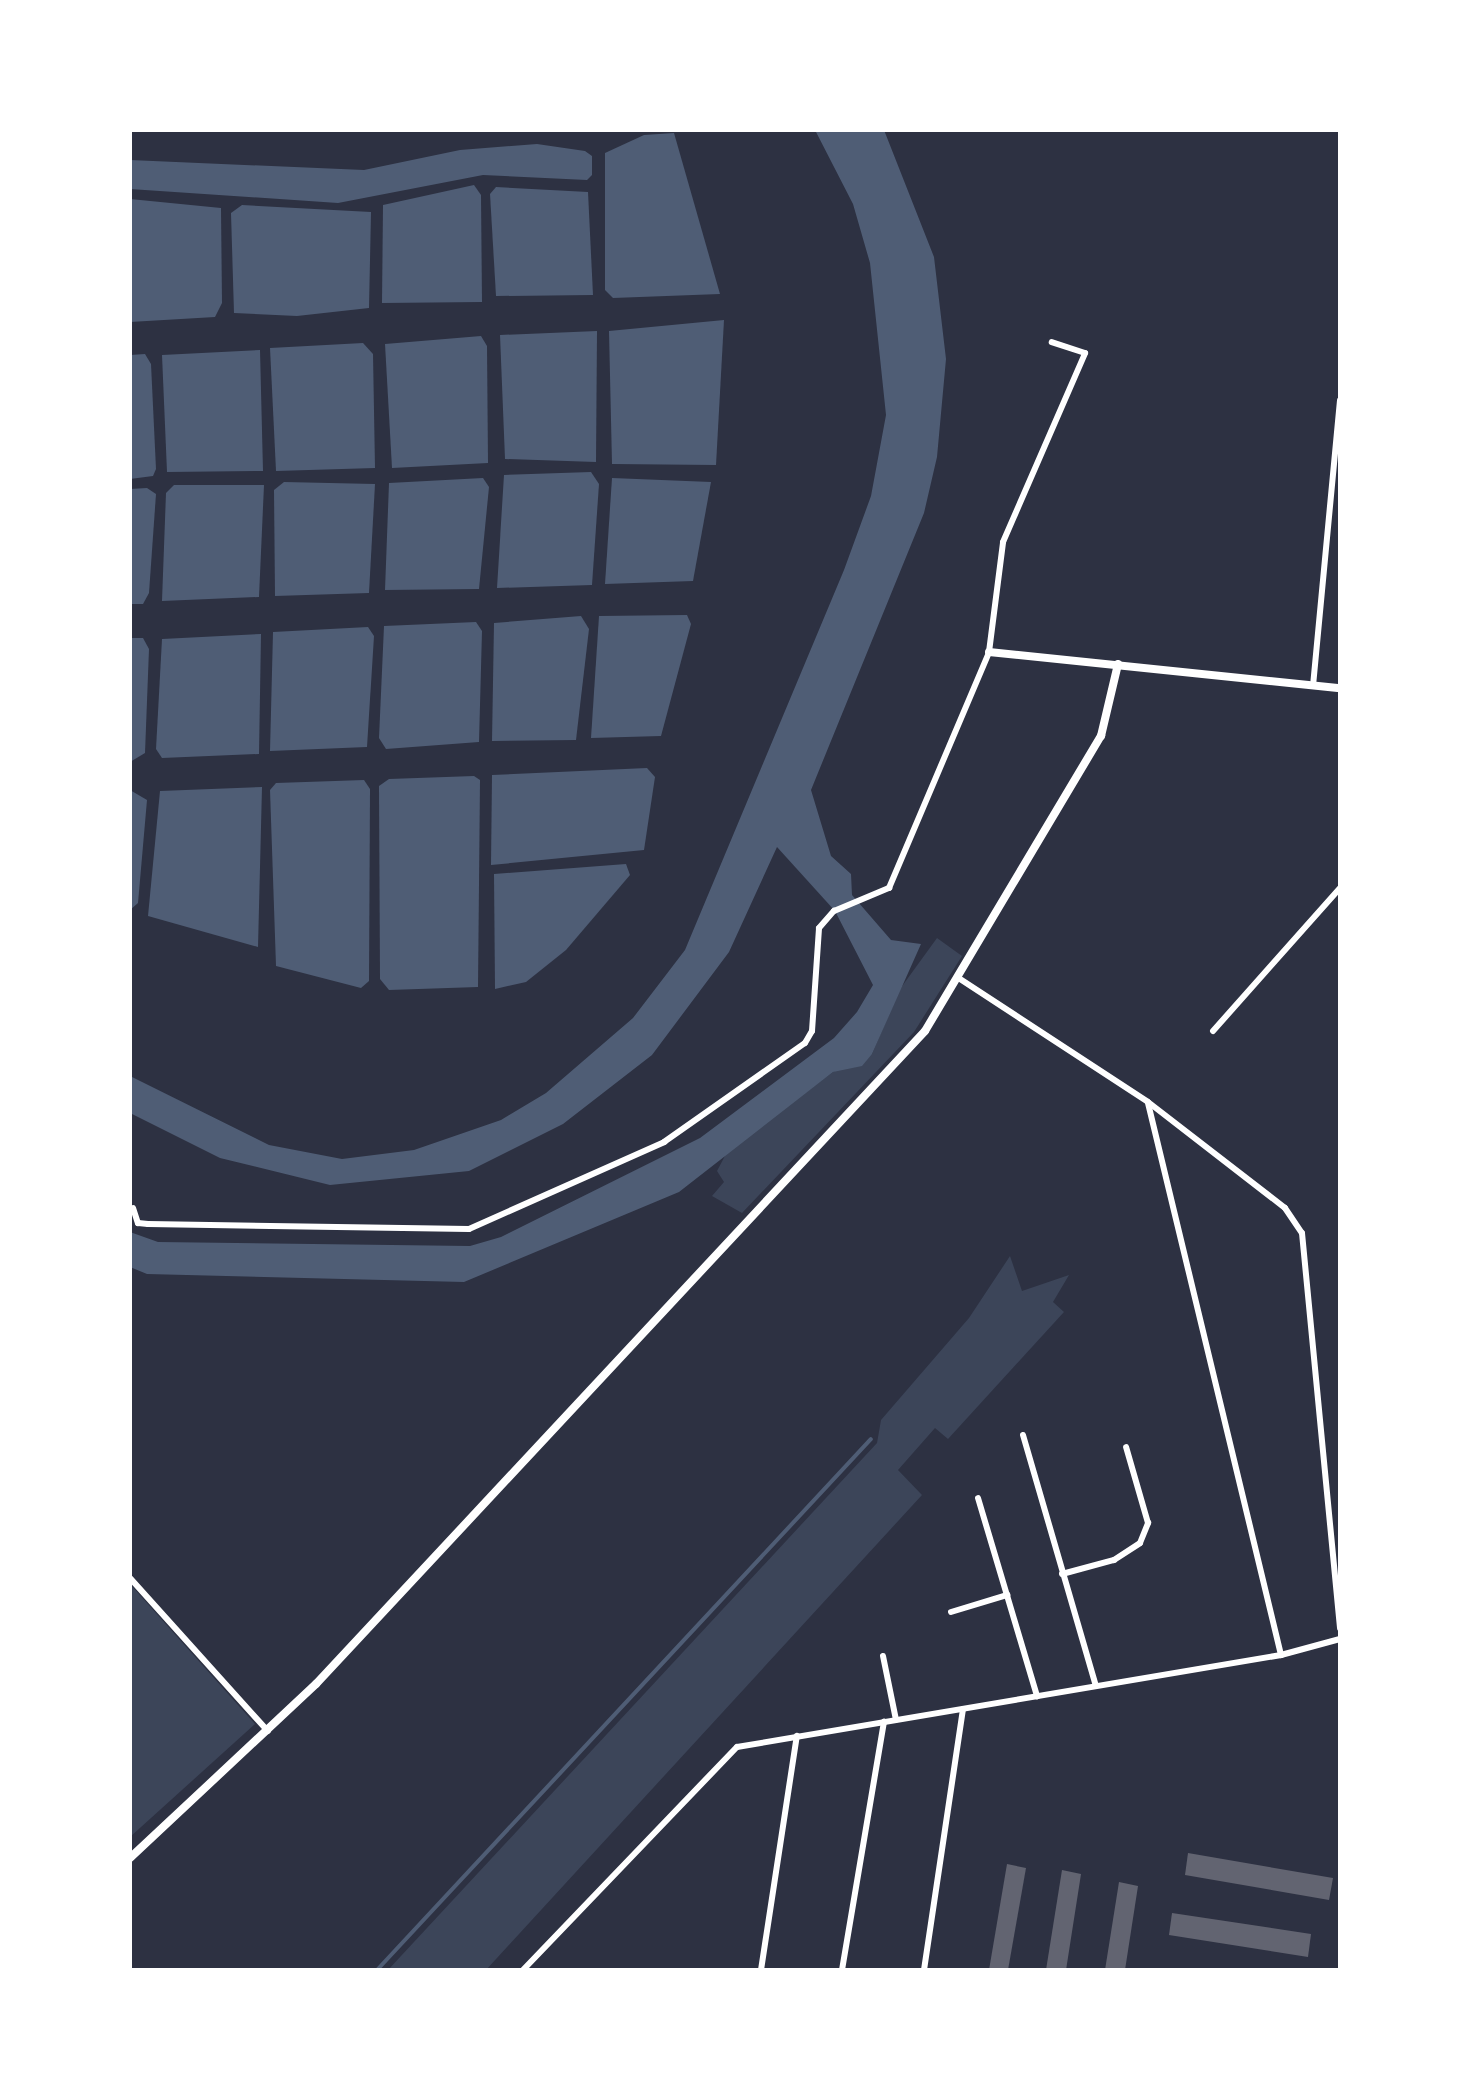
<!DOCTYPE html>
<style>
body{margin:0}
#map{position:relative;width:1470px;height:2100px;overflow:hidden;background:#2d3142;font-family:"Source Sans 3",sans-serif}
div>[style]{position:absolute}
.green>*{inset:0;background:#3c4559}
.water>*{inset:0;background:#4f5d75}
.stream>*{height:4px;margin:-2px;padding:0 2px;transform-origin:2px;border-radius:2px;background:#4f5d75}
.building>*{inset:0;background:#626471}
.minor>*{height:6px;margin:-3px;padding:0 3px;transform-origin:3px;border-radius:3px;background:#fff}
.tertiary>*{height:8px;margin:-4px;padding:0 4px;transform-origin:4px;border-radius:4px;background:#fff}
span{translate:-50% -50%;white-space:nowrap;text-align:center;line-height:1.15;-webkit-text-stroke:8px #fff;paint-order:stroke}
.frame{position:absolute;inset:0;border:132px solid #fff;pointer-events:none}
</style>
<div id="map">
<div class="green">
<i style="clip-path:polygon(937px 938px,962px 956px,914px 1032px,742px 1213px,712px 1196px,724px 1182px,717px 1171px,727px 1152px,833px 1072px,872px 1054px,900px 989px)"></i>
<i style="clip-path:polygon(1010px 1256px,1022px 1291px,1069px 1275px,1053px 1302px,1064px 1312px,948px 1439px,935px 1428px,898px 1470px,922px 1495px,486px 1970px,388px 1970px,877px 1443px,881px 1420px,969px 1318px)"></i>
<i style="clip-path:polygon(130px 1584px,255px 1724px,130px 1837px)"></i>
</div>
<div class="water">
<i style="clip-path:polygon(815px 130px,884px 130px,934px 257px,946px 359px,937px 457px,924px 513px,811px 790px,831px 856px,851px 874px,852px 895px,891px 940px,921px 944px,872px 1054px,862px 1066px,833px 1072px,679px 1192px,464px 1282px,147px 1274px,130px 1267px,130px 1232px,158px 1242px,470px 1246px,501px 1237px,700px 1138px,834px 1038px,857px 1012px,873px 985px,835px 911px,777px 847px,729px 952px,652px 1055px,563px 1124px,469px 1171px,330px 1185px,220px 1158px,130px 1113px,130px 1076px,269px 1145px,342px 1159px,414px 1150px,501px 1120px,546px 1093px,633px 1018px,685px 950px,844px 570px,871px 496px,886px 415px,870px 263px,853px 204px)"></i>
<i style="clip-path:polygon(674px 133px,720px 294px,613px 298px,605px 290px,605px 153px,644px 135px)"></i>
<i style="clip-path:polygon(537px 144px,585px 151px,592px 156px,592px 175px,587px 180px,483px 175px,338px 203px,130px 189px,130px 160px,364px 170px,460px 150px)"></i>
<i style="clip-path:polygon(474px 185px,481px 195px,482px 302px,382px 303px,383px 205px)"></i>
<i style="clip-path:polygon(496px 187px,588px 192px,593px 295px,496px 296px,490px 194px)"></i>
<i style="clip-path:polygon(130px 199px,221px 208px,222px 303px,215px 317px,130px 322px)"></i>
<i style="clip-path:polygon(242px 205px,371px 212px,369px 308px,297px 316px,234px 313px,231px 213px)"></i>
<i style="clip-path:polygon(724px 320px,716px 465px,612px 464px,609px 331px)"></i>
<i style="clip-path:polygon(597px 331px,596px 462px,505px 459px,500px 335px)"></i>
<i style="clip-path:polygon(481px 336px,487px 346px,488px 463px,392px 468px,385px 344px)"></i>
<i style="clip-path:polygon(363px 343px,373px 354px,375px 468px,276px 471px,270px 348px)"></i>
<i style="clip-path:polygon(260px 350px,263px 471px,167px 472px,162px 355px)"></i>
<i style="clip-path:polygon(145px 354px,151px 364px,156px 469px,153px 476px,130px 479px,130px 355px)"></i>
<i style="clip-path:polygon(591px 472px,599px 484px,592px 585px,497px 588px,504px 475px)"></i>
<i style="clip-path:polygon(483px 478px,489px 487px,479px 589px,385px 590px,389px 483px)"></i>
<i style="clip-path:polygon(612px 478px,711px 482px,693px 581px,605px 584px)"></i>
<i style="clip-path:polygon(284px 482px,375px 484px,369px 593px,275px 596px,274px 490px)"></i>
<i style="clip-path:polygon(174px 485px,264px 485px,259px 597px,162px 601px,166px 493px)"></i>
<i style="clip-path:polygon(147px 488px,156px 494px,149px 593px,143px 604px,130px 604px,130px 489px)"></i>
<i style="clip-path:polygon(687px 615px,691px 624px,661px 736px,591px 738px,599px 616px)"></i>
<i style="clip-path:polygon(581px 616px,589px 629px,576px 740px,492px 741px,494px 623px)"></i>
<i style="clip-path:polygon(476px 622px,482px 631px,479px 742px,386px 749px,379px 738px,384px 626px)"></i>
<i style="clip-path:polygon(368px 627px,374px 636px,367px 747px,270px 751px,273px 632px)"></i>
<i style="clip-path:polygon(261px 634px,259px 754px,162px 758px,156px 749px,162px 639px)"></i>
<i style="clip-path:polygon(130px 638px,143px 638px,149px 649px,145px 753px,130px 762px)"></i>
<i style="clip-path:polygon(647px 768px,655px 777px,644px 850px,491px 865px,492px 775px)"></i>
<i style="clip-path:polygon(474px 776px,480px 780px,478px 987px,389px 990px,380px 979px,379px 786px,389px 779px)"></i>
<i style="clip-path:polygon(364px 780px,370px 789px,369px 981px,361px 988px,276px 966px,270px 790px,276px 783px)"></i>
<i style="clip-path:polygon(262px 787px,258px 947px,148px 916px,160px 791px)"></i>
<i style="clip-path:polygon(130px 790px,147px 800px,138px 903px,130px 910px)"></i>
<i style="clip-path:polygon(626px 864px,630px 875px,566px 950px,526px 982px,495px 989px,494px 874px)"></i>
</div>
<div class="stream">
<i style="left:377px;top:1970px;width:725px;rotate:-47.07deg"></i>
</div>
<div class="building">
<i style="clip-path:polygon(1188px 1853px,1333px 1878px,1329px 1900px,1185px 1875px)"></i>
<i style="clip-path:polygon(1007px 1864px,1026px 1868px,1008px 1970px,989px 1970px)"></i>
<i style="clip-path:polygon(1062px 1870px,1081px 1874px,1066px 1970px,1046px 1970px)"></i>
<i style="clip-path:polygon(1119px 1882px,1138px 1886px,1125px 1970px,1105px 1970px)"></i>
<i style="clip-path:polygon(1172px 1913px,1311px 1934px,1308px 1957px,1169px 1935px)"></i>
</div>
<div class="minor">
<i style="left:1313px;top:686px;width:287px;rotate:-84.6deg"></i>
<i style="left:957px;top:977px;width:228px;rotate:33.2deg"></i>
<i style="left:1148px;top:1102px;width:173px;rotate:37.7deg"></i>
<i style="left:1285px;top:1208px;width:30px;rotate:56deg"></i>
<i style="left:1302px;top:1233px;width:397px;rotate:84.5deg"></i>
<i style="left:1213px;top:1031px;width:191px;rotate:-48.4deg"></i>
<i style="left:1148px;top:1103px;width:568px;rotate:76.45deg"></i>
<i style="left:133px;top:1208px;width:16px;rotate:72deg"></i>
<i style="left:138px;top:1223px;width:10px;rotate:6deg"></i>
<i style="left:148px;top:1224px;width:321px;rotate:0.9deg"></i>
<i style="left:469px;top:1229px;width:214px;rotate:-24deg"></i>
<i style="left:664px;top:1142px;width:172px;rotate:-35.1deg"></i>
<i style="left:805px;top:1043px;width:14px;rotate:-60deg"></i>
<i style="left:812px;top:1031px;width:103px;rotate:-86.1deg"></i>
<i style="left:819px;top:928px;width:23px;rotate:-49deg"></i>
<i style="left:834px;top:911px;width:60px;rotate:-22.7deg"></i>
<i style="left:889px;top:888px;width:256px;rotate:-67deg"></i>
<i style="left:989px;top:652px;width:111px;rotate:-82.7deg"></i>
<i style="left:1003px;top:542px;width:206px;rotate:-66.5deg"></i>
<i style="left:1085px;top:353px;width:35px;rotate:-162deg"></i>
<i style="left:1023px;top:1435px;width:261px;rotate:73.8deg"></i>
<i style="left:978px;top:1498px;width:207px;rotate:73.4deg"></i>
<i style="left:1062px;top:1574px;width:54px;rotate:-15.1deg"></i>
<i style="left:1114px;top:1560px;width:31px;rotate:-33deg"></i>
<i style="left:1140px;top:1543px;width:22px;rotate:-68deg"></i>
<i style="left:1148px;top:1523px;width:79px;rotate:-106.1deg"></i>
<i style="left:130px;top:1578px;width:206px;rotate:48deg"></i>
<i style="left:951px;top:1612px;width:59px;rotate:-16.9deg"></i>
<i style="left:883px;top:1656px;width:65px;rotate:78.5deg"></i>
<i style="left:523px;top:1970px;width:309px;rotate:-46.2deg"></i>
<i style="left:737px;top:1747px;width:552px;rotate:-9.6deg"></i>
<i style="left:1281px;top:1655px;width:61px;rotate:-15.2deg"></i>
<i style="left:761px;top:1970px;width:237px;rotate:-81.3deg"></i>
<i style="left:842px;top:1970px;width:252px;rotate:-80.4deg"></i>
<i style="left:924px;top:1970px;width:264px;rotate:-81.5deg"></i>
</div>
<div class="tertiary">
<i style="left:989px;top:652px;width:353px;rotate:5.9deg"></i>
<i style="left:130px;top:1858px;width:255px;rotate:-43.1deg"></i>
<i style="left:316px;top:1684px;width:893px;rotate:-47deg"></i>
<i style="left:925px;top:1031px;width:344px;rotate:-59.2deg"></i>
<i style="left:1101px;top:736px;width:74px;rotate:-76.7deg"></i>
</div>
<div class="frame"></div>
</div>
